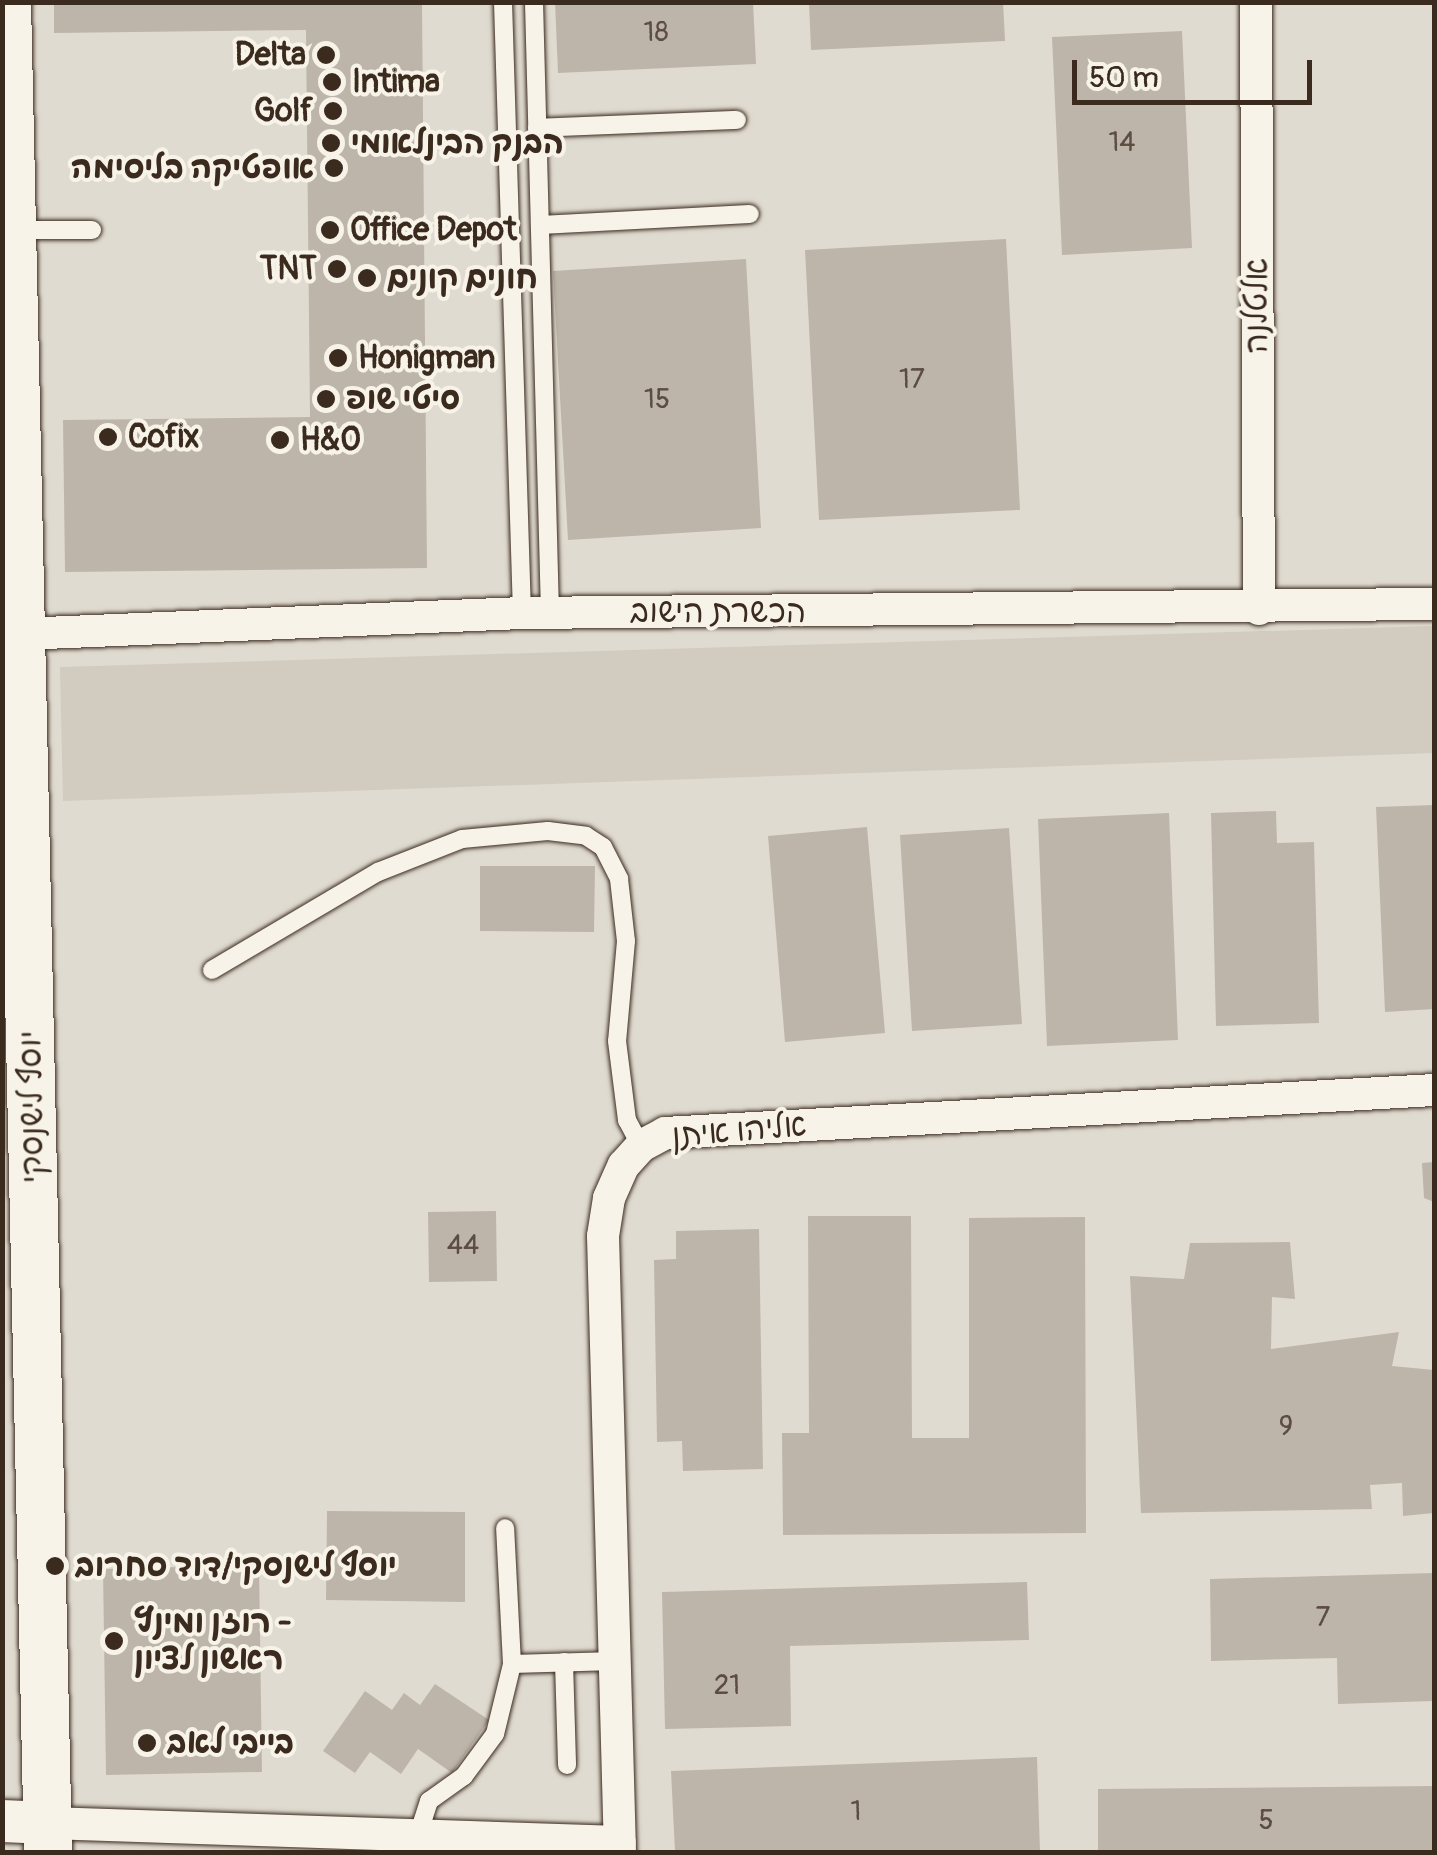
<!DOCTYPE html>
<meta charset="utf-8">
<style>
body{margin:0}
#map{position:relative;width:1437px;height:1855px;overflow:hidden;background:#efebe0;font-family:Pangolin,"Playpen Sans Hebrew",sans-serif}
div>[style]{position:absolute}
.built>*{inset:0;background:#e0dbd0}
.green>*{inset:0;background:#d1cbc0}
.building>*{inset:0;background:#bdb5aa}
.roads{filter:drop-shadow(0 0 2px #3b2a1e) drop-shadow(0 0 2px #3b2a1e)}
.service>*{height:18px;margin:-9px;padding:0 9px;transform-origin:9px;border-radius:9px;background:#f7f3e8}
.minor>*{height:32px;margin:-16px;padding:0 16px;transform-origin:16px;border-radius:16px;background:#f7f3e8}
.tertiary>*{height:42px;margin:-21px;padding:0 21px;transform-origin:21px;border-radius:21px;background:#f7f3e8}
.secondary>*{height:48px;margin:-24px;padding:0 24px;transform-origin:24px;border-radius:24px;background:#f7f3e8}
.dots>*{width:28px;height:28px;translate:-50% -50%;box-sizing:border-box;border:5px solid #f7f3e8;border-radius:50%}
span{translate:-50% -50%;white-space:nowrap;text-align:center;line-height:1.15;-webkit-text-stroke:8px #f7f3e8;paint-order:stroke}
.number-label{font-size:28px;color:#5c4d41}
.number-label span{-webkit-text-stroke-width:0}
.poi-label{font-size:32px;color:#3b2a1e;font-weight:700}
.right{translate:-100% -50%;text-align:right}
.left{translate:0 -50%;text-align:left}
.street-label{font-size:32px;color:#3b2a1e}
.frame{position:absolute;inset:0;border:5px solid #3b2a1e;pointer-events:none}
.scale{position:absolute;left:1072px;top:60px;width:240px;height:45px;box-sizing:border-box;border:5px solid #3b2a1e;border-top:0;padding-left:12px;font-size:30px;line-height:35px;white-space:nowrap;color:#3b2a1e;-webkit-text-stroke:8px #f7f3e8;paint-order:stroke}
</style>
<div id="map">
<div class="built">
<i style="clip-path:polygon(3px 3px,1434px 3px,1434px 1852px,3px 1852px)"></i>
</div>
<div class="green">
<i style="clip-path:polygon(1434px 626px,1434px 753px,63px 801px,60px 667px)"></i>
</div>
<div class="building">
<i style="clip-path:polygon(54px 2px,422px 2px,427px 568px,65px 572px,63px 420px,310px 417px,306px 30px,54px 33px)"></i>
<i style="clip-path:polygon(555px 2px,753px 2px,756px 64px,558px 73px)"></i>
<i style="clip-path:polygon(809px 2px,1003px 2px,1005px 41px,811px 50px)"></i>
<i style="clip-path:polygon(1182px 31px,1192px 248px,1062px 255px,1052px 37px)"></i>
<i style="clip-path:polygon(1006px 239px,1020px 510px,819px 520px,805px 250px)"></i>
<i style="clip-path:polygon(746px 259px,761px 528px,568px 540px,553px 271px)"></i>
<i style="clip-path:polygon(1434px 805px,1434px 1009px,1385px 1012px,1376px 807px)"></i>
<i style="clip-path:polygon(1276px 811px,1277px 843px,1314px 842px,1319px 1023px,1216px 1026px,1211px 813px)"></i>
<i style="clip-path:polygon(1169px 813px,1178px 1040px,1047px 1046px,1038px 819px)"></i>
<i style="clip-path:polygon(867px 827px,885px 1033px,785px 1042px,768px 836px)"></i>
<i style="clip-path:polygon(1009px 828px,1022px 1024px,912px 1031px,900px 835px)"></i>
<i style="clip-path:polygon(480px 866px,595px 866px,594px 932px,480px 931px)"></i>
<i style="clip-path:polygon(1434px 1162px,1434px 1202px,1424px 1198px,1422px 1163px)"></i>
<i style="clip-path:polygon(496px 1211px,497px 1281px,429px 1282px,428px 1212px)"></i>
<i style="clip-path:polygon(808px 1216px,911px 1216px,912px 1438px,969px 1438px,969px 1218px,1085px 1217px,1086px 1533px,783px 1535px,782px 1433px,809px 1433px)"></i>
<i style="clip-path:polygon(759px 1229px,763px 1469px,683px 1471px,682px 1441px,657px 1442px,654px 1260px,676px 1259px,676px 1231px)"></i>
<i style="clip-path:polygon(1290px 1242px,1295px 1299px,1272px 1297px,1271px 1349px,1399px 1332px,1392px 1366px,1434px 1370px,1434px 1513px,1403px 1516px,1402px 1483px,1370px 1485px,1372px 1509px,1141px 1513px,1130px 1276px,1184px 1279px,1190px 1243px)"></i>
<i style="clip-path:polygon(327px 1511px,465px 1512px,465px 1602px,326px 1600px)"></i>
<i style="clip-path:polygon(259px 1565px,262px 1772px,106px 1775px,103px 1569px)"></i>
<i style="clip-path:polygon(1434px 1573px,1434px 1701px,1338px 1704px,1337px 1658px,1211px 1661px,1210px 1579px)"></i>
<i style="clip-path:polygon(1027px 1582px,1029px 1640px,790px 1646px,791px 1726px,665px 1729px,662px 1592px)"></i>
<i style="clip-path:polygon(435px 1684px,489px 1720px,452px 1773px,418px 1749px,401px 1774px,370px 1752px,355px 1773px,323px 1751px,365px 1691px,392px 1710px,404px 1693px,420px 1705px)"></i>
<i style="clip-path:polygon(1037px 1757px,1040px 1852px,675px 1852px,671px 1771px)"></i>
<i style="clip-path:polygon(1434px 1786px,1434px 1852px,1098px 1852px,1098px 1789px)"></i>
</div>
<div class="roads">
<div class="service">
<i style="left:503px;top:2px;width:611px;rotate:88.22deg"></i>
<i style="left:534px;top:2px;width:610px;rotate:88.5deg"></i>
<i style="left:537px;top:128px;width:200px;rotate:-2.3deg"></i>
<i style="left:540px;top:225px;width:210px;rotate:-3deg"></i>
<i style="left:14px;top:230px;width:78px"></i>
<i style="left:212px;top:970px;width:193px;rotate:-30.6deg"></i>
<i style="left:378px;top:872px;width:90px;rotate:-21.4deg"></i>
<i style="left:462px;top:839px;width:86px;rotate:-5.3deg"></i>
<i style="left:548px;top:831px;width:38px;rotate:7deg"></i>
<i style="left:586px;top:836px;width:20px;rotate:33deg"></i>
<i style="left:603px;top:847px;width:36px;rotate:63deg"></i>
<i style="left:619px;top:879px;width:62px;rotate:83.6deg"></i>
<i style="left:626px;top:941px;width:100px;rotate:95.1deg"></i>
<i style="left:617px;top:1041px;width:80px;rotate:82.8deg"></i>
<i style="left:627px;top:1120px;width:30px;rotate:62deg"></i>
<i style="left:564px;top:1662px;width:103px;rotate:88.3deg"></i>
<i style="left:512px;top:1664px;width:103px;rotate:-1.7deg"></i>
<i style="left:418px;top:1835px;width:36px;rotate:-72deg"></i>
<i style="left:429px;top:1801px;width:43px;rotate:-35.5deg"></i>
<i style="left:464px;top:1776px;width:52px;rotate:-53.6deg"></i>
<i style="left:495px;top:1734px;width:72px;rotate:-76.3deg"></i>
<i style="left:512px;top:1664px;width:136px;rotate:-92.9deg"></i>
</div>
<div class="minor">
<i style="left:1256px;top:2px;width:607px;rotate:89.72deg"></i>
<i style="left:21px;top:634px;width:501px;rotate:-2.4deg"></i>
<i style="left:522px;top:613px;width:912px;rotate:-0.57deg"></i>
<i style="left:48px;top:1823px;width:572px;rotate:1.9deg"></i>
<i style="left:620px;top:1852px;width:616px;rotate:-91.58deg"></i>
<i style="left:603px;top:1236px;width:38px;rotate:-81deg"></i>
<i style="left:609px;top:1198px;width:36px;rotate:-66deg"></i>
<i style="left:624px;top:1165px;width:25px;rotate:-48deg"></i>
<i style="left:641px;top:1146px;width:27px;rotate:-28deg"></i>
<i style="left:665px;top:1133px;width:770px;rotate:-3.2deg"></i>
</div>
<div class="tertiary">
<i style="left:2px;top:1821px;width:46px;rotate:2.5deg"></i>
</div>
<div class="secondary">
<i style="left:7px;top:2px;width:1850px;rotate:88.73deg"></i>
</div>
</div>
<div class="dots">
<i style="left:326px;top:55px;background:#3b2a1e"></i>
<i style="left:332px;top:82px;background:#3b2a1e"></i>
<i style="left:333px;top:111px;background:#3b2a1e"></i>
<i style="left:331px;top:143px;background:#3b2a1e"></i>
<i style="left:334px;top:168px;background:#3b2a1e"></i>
<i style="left:330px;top:230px;background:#3b2a1e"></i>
<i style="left:337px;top:269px;background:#3b2a1e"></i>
<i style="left:367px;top:278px;background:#3b2a1e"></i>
<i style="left:338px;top:358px;background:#3b2a1e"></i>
<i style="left:326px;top:399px;background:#3b2a1e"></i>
<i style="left:108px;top:437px;background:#3b2a1e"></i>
<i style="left:280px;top:440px;background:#3b2a1e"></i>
<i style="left:55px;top:1566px;background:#3b2a1e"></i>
<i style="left:114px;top:1641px;background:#3b2a1e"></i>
<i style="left:147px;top:1743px;background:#3b2a1e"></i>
</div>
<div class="number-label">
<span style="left:656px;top:33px">18</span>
<span style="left:1122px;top:143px">14</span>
<span style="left:912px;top:380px">17</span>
<span style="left:657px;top:400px">15</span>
<span style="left:463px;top:1246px">44</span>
<span style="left:1286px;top:1427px">9</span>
<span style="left:1323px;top:1618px">7</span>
<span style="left:727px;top:1686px">21</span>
<span style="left:856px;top:1812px">1</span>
<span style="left:1266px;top:1821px">5</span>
</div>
<div class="poi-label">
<span class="right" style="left:306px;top:55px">Delta</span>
<span class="left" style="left:352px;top:82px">Intima</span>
<span class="right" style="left:313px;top:111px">Golf</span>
<span class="left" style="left:351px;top:143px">הבנק הבינלאומי</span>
<span class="right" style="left:314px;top:168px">אופטיקה בליסימה</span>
<span class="left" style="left:350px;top:230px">Office Depot</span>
<span class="right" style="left:317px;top:269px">TNT</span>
<span class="left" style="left:387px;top:278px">חונים קונים</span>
<span class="left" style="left:358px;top:358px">Honigman</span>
<span class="left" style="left:346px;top:399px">סיטי שופ</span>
<span class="left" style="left:128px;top:437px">Cofix</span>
<span class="left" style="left:300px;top:440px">H&amp;O</span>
<span class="left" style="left:75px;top:1566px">יוסף לישנסקי/דוד סחרוב</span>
<span class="left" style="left:134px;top:1641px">רוזן ומינץ -<br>ראשון לציון</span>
<span class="left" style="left:167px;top:1743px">בייבי לאב</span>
</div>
<div class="street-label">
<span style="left:1257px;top:306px;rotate:-90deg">אלטלנה</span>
<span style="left:718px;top:612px">הכשרת הישוב</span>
<span style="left:32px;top:1107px;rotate:-91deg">יוסף לישנסקי</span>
<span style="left:739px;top:1131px;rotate:-5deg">אליהו איתן</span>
</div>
<div class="frame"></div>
<div class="scale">50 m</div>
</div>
